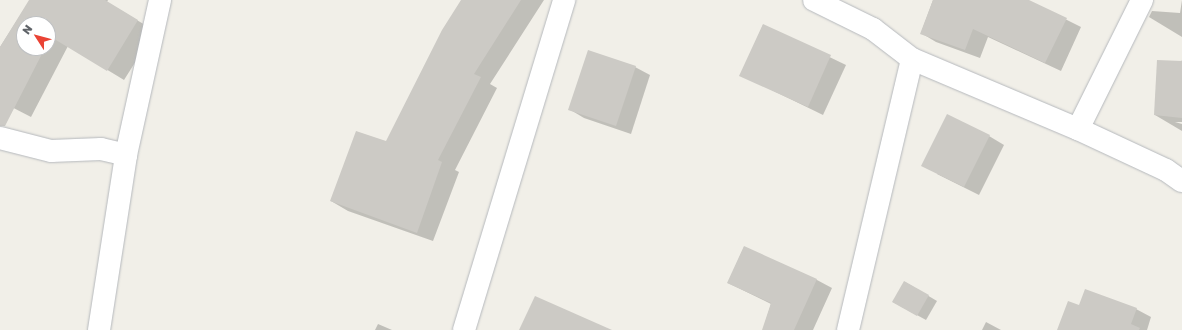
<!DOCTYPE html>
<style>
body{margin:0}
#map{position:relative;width:1182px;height:330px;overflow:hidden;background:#f1efe8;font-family:"Golos Text",sans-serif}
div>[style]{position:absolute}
.shadow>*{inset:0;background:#0003}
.building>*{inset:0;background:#cccac5}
.roads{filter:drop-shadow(0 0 1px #b5b8bc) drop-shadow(0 0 1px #b5b8bc)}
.street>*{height:22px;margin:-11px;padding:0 11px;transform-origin:11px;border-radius:11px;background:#fff}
span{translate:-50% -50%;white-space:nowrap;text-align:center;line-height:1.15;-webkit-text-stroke:4px #fff;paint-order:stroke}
.north{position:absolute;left:16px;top:16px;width:40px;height:40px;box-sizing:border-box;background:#fff;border:1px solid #bfc1c3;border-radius:50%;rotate:306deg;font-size:11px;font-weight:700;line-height:16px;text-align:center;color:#5f6368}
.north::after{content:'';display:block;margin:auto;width:14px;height:18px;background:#ea4335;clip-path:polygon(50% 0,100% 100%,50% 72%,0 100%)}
</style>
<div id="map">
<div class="shadow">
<i style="clip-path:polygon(evenodd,30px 0,108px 0,107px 2px,155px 31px,124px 80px,68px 46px,31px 117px,0 101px,0 47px,30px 0,24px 24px,48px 24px,48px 48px,24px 48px,24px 24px)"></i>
<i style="clip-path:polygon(462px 0,544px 0,490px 84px,497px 88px,455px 170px,459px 172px,433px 241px,348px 211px,331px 201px,386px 143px)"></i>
<i style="clip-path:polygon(933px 0,1027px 0,1081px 27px,1061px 71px,988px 37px,980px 58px,936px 42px,921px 33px)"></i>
<i style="clip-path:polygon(1182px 0,1182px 37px,1149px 17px,1152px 11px,1180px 13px)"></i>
<i style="clip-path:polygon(763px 25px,846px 65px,823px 115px,741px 75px)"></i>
<i style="clip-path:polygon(1182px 60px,1182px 122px,1175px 122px,1182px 124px,1182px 131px,1155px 115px)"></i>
<i style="clip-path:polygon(635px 67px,650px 75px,631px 134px,584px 118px,569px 109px)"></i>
<i style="clip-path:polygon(989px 136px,1004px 145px,979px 195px,937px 174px)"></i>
<i style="clip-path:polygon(744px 247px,817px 280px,832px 288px,813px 330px,763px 330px,771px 304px,728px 283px)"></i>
<i style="clip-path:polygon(905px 282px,937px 301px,926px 320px,893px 302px)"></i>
<i style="clip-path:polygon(1080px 306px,1136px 309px,1151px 317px,1147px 330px,1059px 330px)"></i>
<i style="clip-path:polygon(986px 322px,1001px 330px,982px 330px)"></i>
<i style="clip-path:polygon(378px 324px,392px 330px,375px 330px)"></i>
</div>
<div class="building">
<i style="clip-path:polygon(29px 0,105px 0,138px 20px,107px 71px,51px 37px,48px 43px,48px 24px,24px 24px,24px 48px,45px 48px,5px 126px,0 126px,0 47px)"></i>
<i style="clip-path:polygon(461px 0,521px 0,474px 74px,481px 77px,438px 160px,442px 162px,417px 233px,330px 201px,356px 131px,386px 141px,442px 30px)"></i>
<i style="clip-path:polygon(933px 0,1029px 0,1067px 18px,1045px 63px,973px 29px,965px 50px,920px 34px)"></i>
<i style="clip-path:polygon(763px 24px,831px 55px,808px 107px,739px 76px)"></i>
<i style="clip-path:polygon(588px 50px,636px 66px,616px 126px,568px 110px)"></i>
<i style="clip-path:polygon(1157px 60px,1182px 61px,1182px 118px,1154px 115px)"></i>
<i style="clip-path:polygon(947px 114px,990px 135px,964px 187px,921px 166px)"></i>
<i style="clip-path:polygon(744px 246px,817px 279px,794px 330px,762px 330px,771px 303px,727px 283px)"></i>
<i style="clip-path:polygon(904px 281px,929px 295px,917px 316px,892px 302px)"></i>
<i style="clip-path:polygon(1085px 289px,1137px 308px,1131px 324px,1140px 328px,1139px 330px,1057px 330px,1068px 301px,1079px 305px)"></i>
<i style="clip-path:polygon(535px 296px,612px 330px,519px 330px)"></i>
</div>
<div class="roads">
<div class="street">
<i style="left:814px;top:0;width:66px;rotate:26.2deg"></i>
<i style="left:873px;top:29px;width:49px;rotate:37.6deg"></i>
<i style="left:912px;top:59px;width:180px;rotate:22.9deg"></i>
<i style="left:1078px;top:129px;width:97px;rotate:25deg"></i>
<i style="left:1166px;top:170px;width:19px;rotate:35deg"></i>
<i style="left:1078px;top:129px;width:144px;rotate:-63.6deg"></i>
<i style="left:0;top:138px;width:53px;rotate:14.3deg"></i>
<i style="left:51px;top:151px;width:50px;rotate:-2.3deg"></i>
<i style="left:101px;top:149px;width:26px;rotate:13deg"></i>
<i style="left:99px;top:330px;width:177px;rotate:-81.2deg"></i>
<i style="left:126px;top:155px;width:159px;rotate:-77.6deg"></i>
<i style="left:464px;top:330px;width:345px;rotate:-73.1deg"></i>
<i style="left:848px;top:330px;width:278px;rotate:-76.7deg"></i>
</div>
</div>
<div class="north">N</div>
</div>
